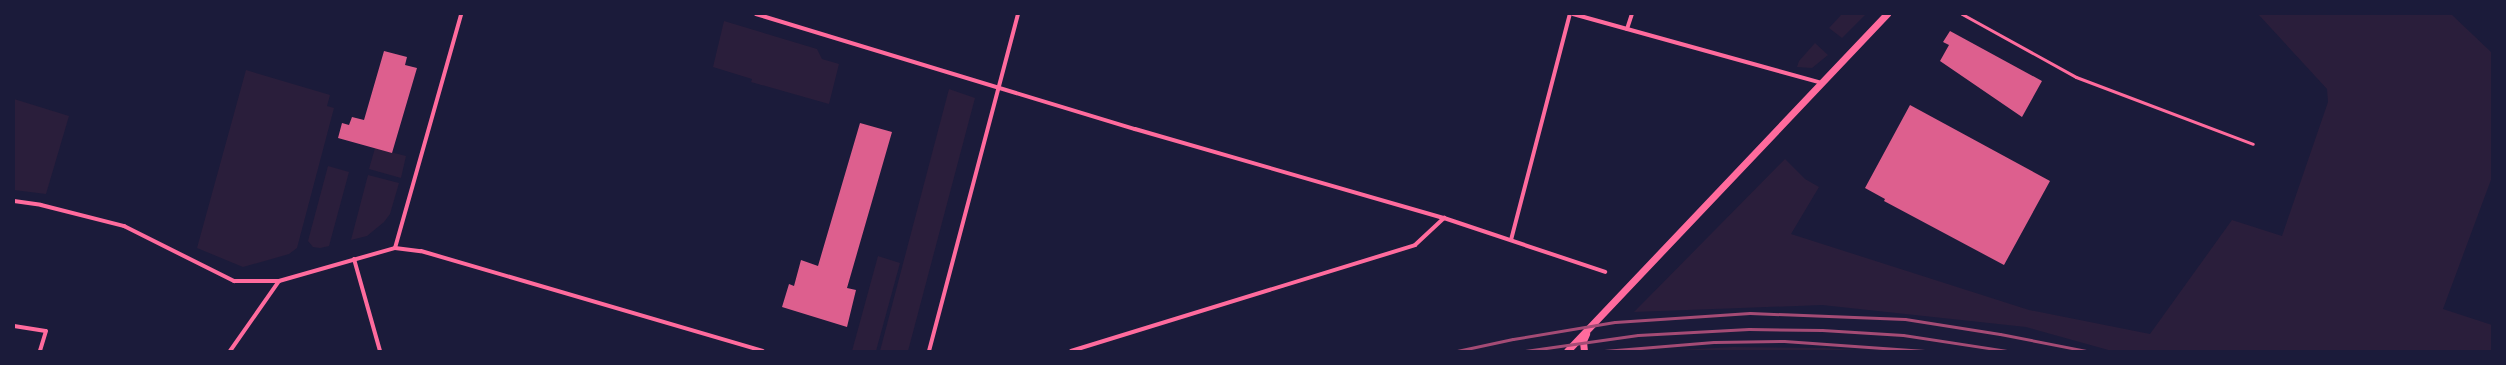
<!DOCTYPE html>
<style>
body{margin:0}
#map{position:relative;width:2506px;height:365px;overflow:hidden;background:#1b1b3a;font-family:"Titillium Web",sans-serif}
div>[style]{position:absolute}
.green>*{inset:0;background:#2a1e3b}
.building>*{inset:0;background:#dd5f8e}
.service>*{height:3px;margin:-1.5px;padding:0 1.5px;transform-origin:1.5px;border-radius:1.5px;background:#ff6b9d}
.minor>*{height:4px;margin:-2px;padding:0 2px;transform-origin:2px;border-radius:2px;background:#ff6b9d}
.tertiary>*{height:7px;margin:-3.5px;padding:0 3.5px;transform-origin:3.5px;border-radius:3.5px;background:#ff6b9d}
.rail>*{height:3px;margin:-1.5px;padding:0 1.5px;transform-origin:1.5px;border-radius:1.5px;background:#a44b75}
span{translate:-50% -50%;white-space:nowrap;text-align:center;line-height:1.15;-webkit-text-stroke:3px #1b1b3a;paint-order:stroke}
.frame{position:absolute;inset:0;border:15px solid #1b1b3a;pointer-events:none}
</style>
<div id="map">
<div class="green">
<i style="clip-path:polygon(1842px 14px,1866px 14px,1842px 38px,1829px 28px)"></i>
<i style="clip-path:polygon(2258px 14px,2451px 14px,2492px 53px,2492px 177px,2443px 309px,2492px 325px,2492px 351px,2112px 351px,2026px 327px,1822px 305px,1634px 312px,1785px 159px,1805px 179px,1819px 187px,1791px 234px,2029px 310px,2150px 334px,2232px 220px,2282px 236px,2328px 102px,2327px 89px)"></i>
<i style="clip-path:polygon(724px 21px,817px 49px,822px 59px,839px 64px,829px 104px,751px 82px,752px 79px,713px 67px)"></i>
<i style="clip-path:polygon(1815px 43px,1828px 55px,1812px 68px,1797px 67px,1799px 61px)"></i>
<i style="clip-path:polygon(246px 70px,330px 95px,327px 106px,334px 108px,297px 248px,289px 254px,243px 267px,197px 248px)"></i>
<i style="clip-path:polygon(949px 89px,975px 98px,908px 351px,880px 351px)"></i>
<i style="clip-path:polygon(14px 99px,69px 116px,46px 194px,14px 190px)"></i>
<i style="clip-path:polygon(375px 148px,406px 156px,401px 178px,369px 169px)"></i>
<i style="clip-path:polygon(328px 166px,349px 172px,329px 246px,320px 248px,313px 247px,308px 241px)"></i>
<i style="clip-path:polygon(368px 175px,399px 183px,390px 214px,384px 222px,367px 236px,351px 240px)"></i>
<i style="clip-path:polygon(878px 256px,900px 263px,876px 351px,852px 351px)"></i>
<i style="clip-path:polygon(1733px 347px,1825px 348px,1871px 351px,1661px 351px)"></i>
</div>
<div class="building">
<i style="clip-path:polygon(1950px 31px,2042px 81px,2022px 117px,1940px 61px,1949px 45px,1943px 42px)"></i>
<i style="clip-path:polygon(384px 51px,407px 57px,405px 65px,417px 68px,392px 153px,338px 138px,342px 123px,349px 125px,352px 117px,364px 120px)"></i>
<i style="clip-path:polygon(1910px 105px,2050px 181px,2004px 265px,1884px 201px,1885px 199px,1865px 188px)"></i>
<i style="clip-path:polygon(860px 123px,892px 132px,847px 288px,856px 290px,847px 327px,782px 307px,789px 284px,794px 286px,801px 260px,818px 266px)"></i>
</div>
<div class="service">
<i style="left:1962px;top:14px;width:130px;rotate:28.9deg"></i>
<i style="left:2076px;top:77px;width:189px;rotate:20.7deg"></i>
</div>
<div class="minor">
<i style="left:756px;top:14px;width:396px;rotate:16.9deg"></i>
<i style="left:1135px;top:129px;width:322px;rotate:16.1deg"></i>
<i style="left:1444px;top:218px;width:170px;rotate:18.5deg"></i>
<i style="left:1573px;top:14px;width:258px;rotate:15.5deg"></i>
<i style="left:1627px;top:29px;width:16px;rotate:-72deg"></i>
<i style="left:14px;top:201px;width:27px;rotate:8deg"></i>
<i style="left:41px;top:205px;width:86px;rotate:14.2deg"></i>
<i style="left:124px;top:226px;width:123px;rotate:26.6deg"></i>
<i style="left:234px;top:281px;width:45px"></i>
<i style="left:1511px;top:240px;width:234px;rotate:-75.4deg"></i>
<i style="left:395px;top:248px;width:243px;rotate:-74.2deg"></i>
<i style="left:354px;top:259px;width:96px;rotate:74.2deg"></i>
<i style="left:14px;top:326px;width:32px;rotate:9deg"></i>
<i style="left:46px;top:331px;width:21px;rotate:107deg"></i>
<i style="left:230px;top:351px;width:85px;rotate:-55deg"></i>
<i style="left:279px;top:281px;width:121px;rotate:-15.9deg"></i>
<i style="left:395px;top:248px;width:26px;rotate:7deg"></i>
<i style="left:421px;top:251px;width:356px;rotate:16.3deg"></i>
<i style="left:929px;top:351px;width:349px;rotate:-75.2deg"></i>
<i style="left:1071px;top:351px;width:360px;rotate:-17.1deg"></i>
<i style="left:1415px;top:245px;width:40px;rotate:-43deg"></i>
</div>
<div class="tertiary">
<i style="left:1567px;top:351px;width:465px;rotate:-46.5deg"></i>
<i style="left:1584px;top:351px;width:10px;rotate:-96deg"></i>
<i style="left:1583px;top:341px;width:8px;rotate:-67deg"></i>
</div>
<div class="rail">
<i style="left:1457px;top:351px;width:57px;rotate:-12.1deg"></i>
<i style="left:1513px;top:339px;width:103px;rotate:-9.5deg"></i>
<i style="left:1615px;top:322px;width:135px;rotate:-3.8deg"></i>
<i style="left:1750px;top:313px;width:155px;rotate:2.2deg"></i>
<i style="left:1905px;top:319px;width:96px;rotate:9deg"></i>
<i style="left:2000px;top:334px;width:89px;rotate:11.1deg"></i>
<i style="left:1525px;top:351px;width:114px;rotate:-8.1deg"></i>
<i style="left:1638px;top:335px;width:111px;rotate:-3.1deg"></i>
<i style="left:1749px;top:329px;width:73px;rotate:0.8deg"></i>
<i style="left:1822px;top:330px;width:81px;rotate:3.5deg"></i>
<i style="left:1903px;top:335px;width:105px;rotate:8.7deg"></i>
<i style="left:1604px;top:351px;width:110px;rotate:-4.7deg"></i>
<i style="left:1714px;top:342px;width:70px;rotate:-0.8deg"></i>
<i style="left:1784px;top:341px;width:141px;rotate:4.1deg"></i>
</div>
<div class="frame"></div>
</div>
